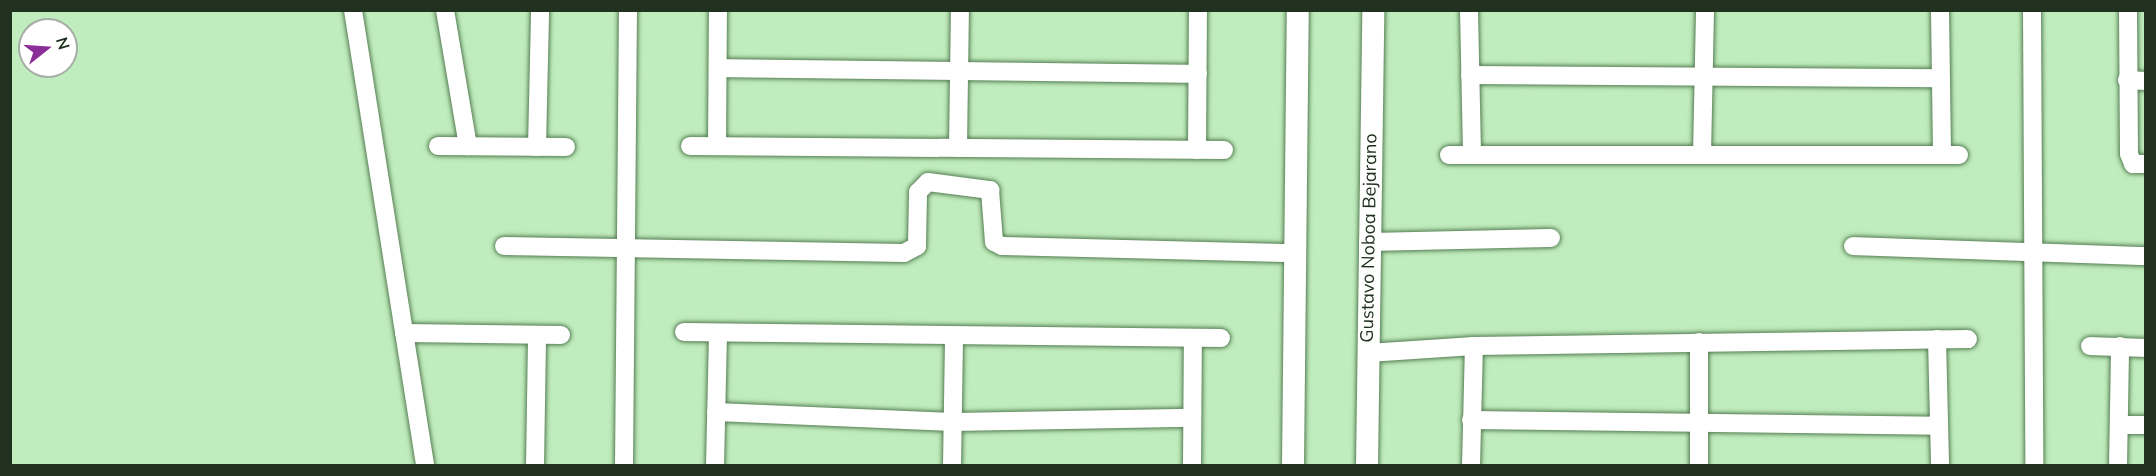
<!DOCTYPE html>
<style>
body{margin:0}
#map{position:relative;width:2156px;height:476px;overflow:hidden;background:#c0edbd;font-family:Mulish,sans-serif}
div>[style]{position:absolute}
.roads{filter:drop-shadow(0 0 2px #557e53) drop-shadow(0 0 2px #557e53)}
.minor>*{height:18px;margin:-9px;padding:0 9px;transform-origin:9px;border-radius:9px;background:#fff}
.tertiary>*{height:22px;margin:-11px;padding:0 11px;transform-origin:11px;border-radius:11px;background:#fff}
span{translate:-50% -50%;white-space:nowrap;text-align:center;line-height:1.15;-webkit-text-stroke:4.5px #fff;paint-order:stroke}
.street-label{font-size:18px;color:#20311f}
.frame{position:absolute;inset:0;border:12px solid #20311f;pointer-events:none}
.north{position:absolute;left:18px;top:18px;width:60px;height:60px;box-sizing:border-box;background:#fff;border:2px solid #a6ada5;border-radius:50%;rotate:73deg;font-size:16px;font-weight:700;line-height:24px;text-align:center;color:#20311f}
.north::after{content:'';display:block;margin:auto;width:21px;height:27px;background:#8c2e97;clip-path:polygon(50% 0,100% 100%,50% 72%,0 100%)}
</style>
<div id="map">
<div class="roads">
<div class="minor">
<i style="left:353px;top:10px;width:462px;rotate:81deg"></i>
<i style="left:445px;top:10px;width:138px;rotate:80.4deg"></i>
<i style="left:1469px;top:10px;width:145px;rotate:88.8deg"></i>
<i style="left:1940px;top:10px;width:145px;rotate:89.2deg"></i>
<i style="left:2032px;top:10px;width:456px;rotate:89.7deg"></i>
<i style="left:2128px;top:10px;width:144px;rotate:89.6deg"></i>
<i style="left:2129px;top:154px;width:11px;rotate:68deg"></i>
<i style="left:2133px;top:164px;width:13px"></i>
<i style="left:718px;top:68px;width:480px;rotate:0.7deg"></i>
<i style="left:1470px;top:75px;width:471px;rotate:0.4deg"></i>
<i style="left:2127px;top:80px;width:19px;rotate:3deg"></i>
<i style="left:438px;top:146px;width:128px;rotate:0.4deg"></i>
<i style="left:690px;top:146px;width:534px;rotate:0.43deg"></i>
<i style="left:717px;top:146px;width:136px;rotate:-89.6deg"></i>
<i style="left:537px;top:147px;width:137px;rotate:-88.7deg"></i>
<i style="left:958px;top:148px;width:138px;rotate:-89.2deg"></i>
<i style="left:1197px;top:150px;width:140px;rotate:-89.6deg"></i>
<i style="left:1449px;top:155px;width:510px"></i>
<i style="left:1702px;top:155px;width:145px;rotate:-88.8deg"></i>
<i style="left:1368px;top:242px;width:183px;rotate:-1.3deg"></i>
<i style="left:504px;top:246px;width:400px;rotate:1deg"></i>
<i style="left:904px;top:253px;width:15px;rotate:-28deg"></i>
<i style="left:917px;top:246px;width:54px;rotate:-88.9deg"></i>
<i style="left:918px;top:192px;width:14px;rotate:-45deg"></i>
<i style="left:928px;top:182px;width:63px;rotate:7.4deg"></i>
<i style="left:990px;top:190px;width:52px;rotate:85.6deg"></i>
<i style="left:994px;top:242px;width:9px;rotate:27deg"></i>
<i style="left:1002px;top:246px;width:294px;rotate:1.4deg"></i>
<i style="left:1853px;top:246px;width:293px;rotate:2deg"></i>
<i style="left:684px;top:332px;width:537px;rotate:0.64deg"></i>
<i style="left:404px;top:333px;width:157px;rotate:0.7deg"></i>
<i style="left:1937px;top:339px;width:127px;rotate:88.6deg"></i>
<i style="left:1699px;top:342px;width:124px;rotate:90deg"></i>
<i style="left:2090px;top:346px;width:56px;rotate:2deg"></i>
<i style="left:1368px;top:353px;width:106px;rotate:-3.8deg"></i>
<i style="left:1474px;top:346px;width:494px;rotate:-0.8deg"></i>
<i style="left:716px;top:412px;width:237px;rotate:2.4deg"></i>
<i style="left:953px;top:422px;width:239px;rotate:-1deg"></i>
<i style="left:1471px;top:420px;width:468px;rotate:0.7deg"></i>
<i style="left:2119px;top:425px;width:27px"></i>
<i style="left:535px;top:466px;width:131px;rotate:-89.1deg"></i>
<i style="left:624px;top:466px;width:456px;rotate:-89.5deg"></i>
<i style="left:715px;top:466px;width:133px;rotate:-88.7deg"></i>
<i style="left:952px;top:466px;width:129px;rotate:-89.1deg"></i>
<i style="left:1192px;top:466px;width:128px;rotate:-89.6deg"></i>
<i style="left:1471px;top:466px;width:120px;rotate:-88.6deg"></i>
<i style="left:2118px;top:466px;width:120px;rotate:-89deg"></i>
</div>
<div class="tertiary">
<i style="left:1293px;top:466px;width:456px;rotate:-89.4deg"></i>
<i style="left:1367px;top:466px;width:456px;rotate:-89.2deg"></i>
</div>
</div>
<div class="street-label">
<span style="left:1369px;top:238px;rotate:-89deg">Gustavo Noboa Bejarano</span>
</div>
<div class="frame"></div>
<div class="north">N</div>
</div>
